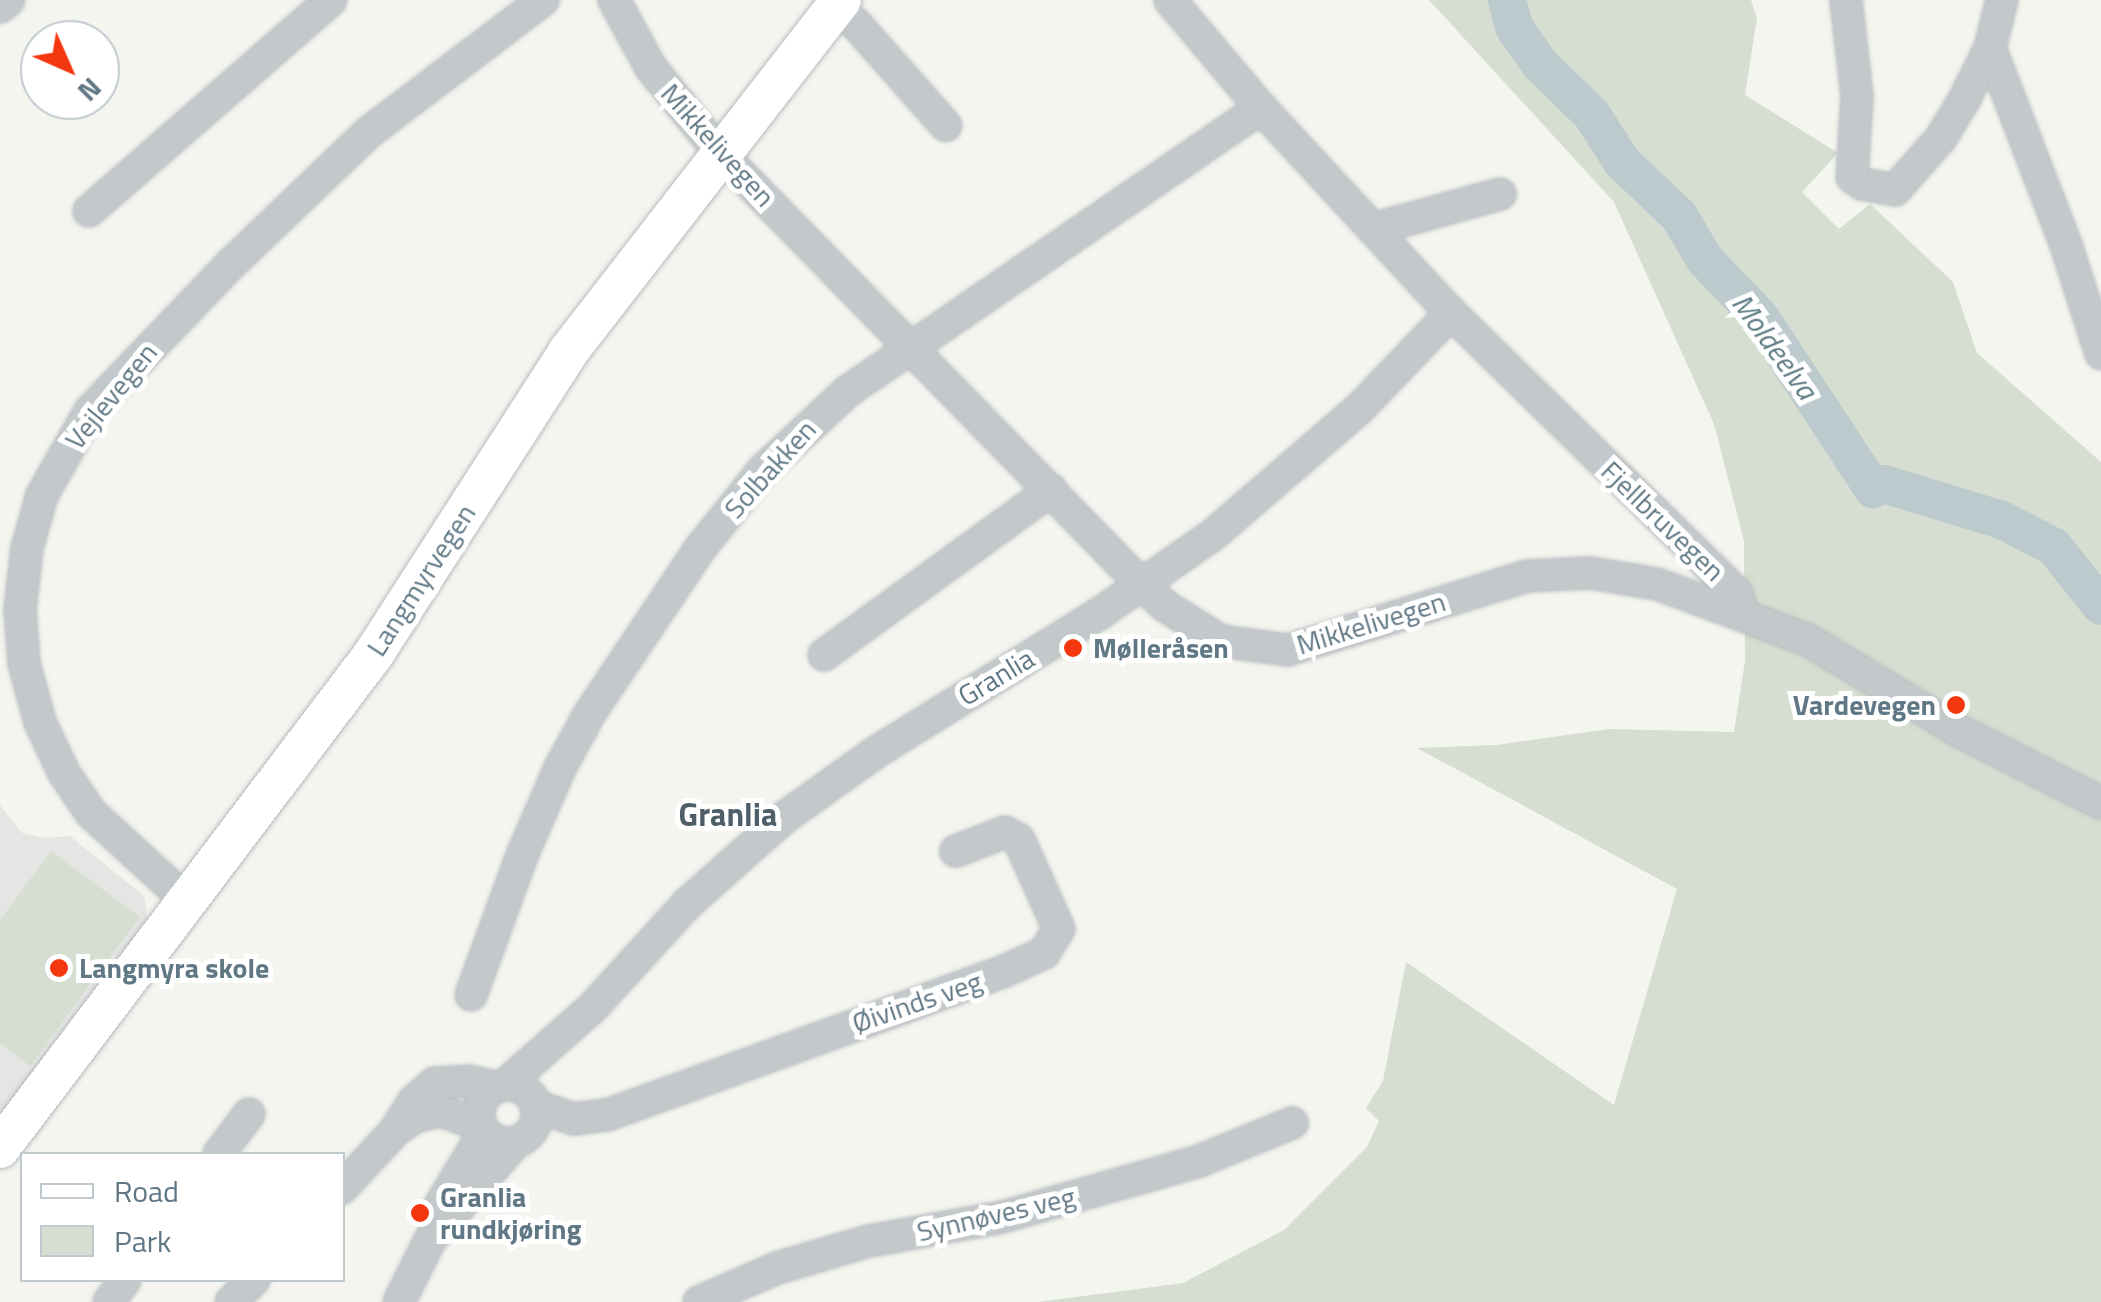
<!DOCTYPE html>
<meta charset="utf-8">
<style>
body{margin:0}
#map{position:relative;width:2101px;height:1302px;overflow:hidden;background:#f5f5f0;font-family:"Titillium Web",sans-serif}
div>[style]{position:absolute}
.built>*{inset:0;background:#e5e6e4}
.green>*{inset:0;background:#d6ddd1}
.river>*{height:38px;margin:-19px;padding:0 19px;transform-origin:19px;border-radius:19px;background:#bccace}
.roads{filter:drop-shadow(0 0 2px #b6bbbe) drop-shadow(0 0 2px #b6bbbe)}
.minor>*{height:30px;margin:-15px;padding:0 15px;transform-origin:15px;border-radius:15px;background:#c3c8cb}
.minor>.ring{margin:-15px;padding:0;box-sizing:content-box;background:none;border:30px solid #c3c8cb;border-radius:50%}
.major>*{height:40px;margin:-20px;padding:0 20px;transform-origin:20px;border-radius:20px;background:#fff}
.dots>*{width:28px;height:28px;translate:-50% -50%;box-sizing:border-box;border:5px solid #fff;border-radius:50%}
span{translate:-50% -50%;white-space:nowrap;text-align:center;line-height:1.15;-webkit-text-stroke:10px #fff;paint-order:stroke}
.street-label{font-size:28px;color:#607785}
.poi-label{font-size:28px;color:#607785;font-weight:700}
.left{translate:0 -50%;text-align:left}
.right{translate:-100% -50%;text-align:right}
.water-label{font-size:30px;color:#5c7a82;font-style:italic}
.quarter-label{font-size:32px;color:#4f5f69;font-weight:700}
.legend{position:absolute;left:20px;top:1152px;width:325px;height:130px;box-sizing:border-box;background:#fff;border:2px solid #bfc9ce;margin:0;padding:12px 18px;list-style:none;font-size:30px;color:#607785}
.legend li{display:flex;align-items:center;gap:20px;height:50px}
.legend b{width:50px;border:2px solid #bfc9ce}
.north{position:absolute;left:20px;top:20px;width:100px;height:100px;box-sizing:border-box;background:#fff;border:2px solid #bfc9ce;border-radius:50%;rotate:135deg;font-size:28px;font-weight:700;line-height:40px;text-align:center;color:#607785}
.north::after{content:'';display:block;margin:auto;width:35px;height:45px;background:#f53710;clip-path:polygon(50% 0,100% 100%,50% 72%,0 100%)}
</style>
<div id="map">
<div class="built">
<i style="clip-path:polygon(0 805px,22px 833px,45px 838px,70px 836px,144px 896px,148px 921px,0 1130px)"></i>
</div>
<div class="green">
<i style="clip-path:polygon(1429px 0,1751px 0,1757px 18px,1745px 95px,1838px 153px,1802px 192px,1839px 229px,1870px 204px,1953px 282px,1977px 353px,2101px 462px,2101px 1302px,1038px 1302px,1183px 1283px,1284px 1230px,1367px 1147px,1379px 1121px,1366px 1108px,1383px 1081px,1406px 962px,1614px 1105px,1677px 889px,1417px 748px,1496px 745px,1609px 729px,1734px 732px,1745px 661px,1744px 541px,1714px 424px,1614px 202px)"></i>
<i style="clip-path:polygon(51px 851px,140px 917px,30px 1066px,0 1043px,0 920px)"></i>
</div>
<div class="river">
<i style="left:1507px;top:0;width:28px;rotate:75deg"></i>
<i style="left:1514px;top:27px;width:45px;rotate:54.9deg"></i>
<i style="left:1540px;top:64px;width:73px;rotate:44.4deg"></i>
<i style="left:1592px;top:115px;width:56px;rotate:57.4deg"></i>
<i style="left:1622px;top:162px;width:79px;rotate:43.5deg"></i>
<i style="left:1679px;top:216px;width:51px;rotate:59.4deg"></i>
<i style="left:1705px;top:260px;width:79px;rotate:46deg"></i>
<i style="left:1760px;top:317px;width:206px;rotate:56.7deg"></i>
<i style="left:1873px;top:489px;width:12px;rotate:-24deg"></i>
<i style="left:1884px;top:484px;width:123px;rotate:17deg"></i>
<i style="left:2002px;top:520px;width:59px;rotate:27.4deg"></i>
<i style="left:2054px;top:547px;width:75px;rotate:51.5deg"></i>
</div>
<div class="roads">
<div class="minor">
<i style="left:614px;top:0;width:77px;rotate:61.4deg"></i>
<i style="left:651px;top:68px;width:111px;rotate:50.9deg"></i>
<i style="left:721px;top:154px;width:602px;rotate:45.67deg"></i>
<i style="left:1142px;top:585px;width:31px;rotate:42deg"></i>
<i style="left:1165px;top:606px;width:66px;rotate:32deg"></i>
<i style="left:1221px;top:641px;width:68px;rotate:7.7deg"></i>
<i style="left:1288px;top:650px;width:250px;rotate:-17.2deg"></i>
<i style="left:1527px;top:576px;width:64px;rotate:-2.7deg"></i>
<i style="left:1591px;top:573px;width:67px;rotate:9.5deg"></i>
<i style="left:1657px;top:584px;width:161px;rotate:20.3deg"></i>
<i style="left:1808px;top:640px;width:174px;rotate:31.1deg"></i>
<i style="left:1957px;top:730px;width:161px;rotate:26.9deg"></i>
<i style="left:1170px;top:0;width:141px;rotate:49.9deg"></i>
<i style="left:1261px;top:108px;width:280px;rotate:47.2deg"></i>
<i style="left:1451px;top:313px;width:400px;rotate:44.4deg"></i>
<i style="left:1737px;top:593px;width:22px;rotate:77deg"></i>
<i style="left:1846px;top:0;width:97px;rotate:83.5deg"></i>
<i style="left:1857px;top:96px;width:81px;rotate:93.5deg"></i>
<i style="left:1852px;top:177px;width:12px;rotate:35deg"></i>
<i style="left:1862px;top:184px;width:34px;rotate:10deg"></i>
<i style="left:1895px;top:190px;width:69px;rotate:-48.5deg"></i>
<i style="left:1941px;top:138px;width:44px;rotate:-58.8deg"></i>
<i style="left:1964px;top:100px;width:58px;rotate:-63.4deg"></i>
<i style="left:1990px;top:48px;width:49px;rotate:-76deg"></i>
<i style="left:0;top:7px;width:11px;rotate:-38deg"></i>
<i style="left:835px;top:7px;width:26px;rotate:39deg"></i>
<i style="left:855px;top:23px;width:137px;rotate:48.5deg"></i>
<i style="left:1990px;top:48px;width:214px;rotate:68.9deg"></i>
<i style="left:2067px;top:248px;width:111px;rotate:72.2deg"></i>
<i style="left:89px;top:211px;width:321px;rotate:-41.1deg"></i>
<i style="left:1373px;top:229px;width:132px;rotate:-15.4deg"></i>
<i style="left:824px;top:655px;width:281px;rotate:-36deg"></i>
<i style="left:186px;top:900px;width:129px;rotate:-137.5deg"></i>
<i style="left:91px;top:813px;width:48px;rotate:-124deg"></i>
<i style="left:64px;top:773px;width:56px;rotate:-115.2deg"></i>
<i style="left:40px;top:722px;width:61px;rotate:-105.2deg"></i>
<i style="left:24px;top:663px;width:53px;rotate:-94.3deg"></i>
<i style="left:20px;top:610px;width:62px;rotate:-83.6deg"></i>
<i style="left:27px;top:548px;width:55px;rotate:-74.2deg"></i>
<i style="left:42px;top:495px;width:97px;rotate:-60.3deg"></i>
<i style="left:90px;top:411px;width:204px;rotate:-46.2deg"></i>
<i style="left:231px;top:264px;width:190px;rotate:-43.7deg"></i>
<i style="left:368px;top:133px;width:220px;rotate:-37.2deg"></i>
<i style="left:471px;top:995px;width:151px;rotate:-69.9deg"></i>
<i style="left:523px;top:853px;width:93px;rotate:-66.5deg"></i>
<i style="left:560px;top:768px;width:63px;rotate:-61.4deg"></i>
<i style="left:590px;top:713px;width:196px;rotate:-56.2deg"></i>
<i style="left:699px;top:550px;width:102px;rotate:-51.3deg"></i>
<i style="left:763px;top:470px;width:116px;rotate:-42.9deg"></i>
<i style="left:848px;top:391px;width:501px;rotate:-34.42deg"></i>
<i class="ring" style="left:479px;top:1085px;width:28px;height:28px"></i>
<i style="left:505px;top:1085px;width:116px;rotate:-41.5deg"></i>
<i style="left:592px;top:1008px;width:142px;rotate:-47.6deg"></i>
<i style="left:688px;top:903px;width:130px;rotate:-41.6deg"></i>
<i style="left:785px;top:817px;width:112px;rotate:-35.5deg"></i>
<i style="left:876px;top:752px;width:262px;rotate:-31.8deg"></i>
<i style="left:1099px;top:614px;width:140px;rotate:-34.8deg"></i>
<i style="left:1214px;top:534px;width:191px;rotate:-40.8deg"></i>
<i style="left:1359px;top:409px;width:133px;rotate:-46.2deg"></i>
<i style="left:536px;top:1106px;width:40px;rotate:18.9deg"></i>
<i style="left:574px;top:1119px;width:33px;rotate:-7deg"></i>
<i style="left:607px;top:1115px;width:418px;rotate:-19.9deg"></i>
<i style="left:1000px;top:973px;width:48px;rotate:-24.4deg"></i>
<i style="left:1044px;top:953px;width:28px;rotate:-58deg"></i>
<i style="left:1059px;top:929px;width:98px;rotate:-114.2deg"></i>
<i style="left:1019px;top:840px;width:16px;rotate:-150deg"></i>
<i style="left:1005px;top:832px;width:53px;rotate:158.8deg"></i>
<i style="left:397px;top:1129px;width:22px;rotate:-34deg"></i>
<i style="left:415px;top:1117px;width:27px;rotate:-13deg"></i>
<i style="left:441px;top:1111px;width:41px;rotate:19.7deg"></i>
<i style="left:219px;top:1154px;width:50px;rotate:-53.1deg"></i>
<i style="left:342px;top:1188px;width:78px;rotate:-47.1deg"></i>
<i style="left:395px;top:1131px;width:36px;rotate:-58deg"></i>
<i style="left:414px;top:1101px;width:28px;rotate:-41deg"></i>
<i style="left:435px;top:1083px;width:34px;rotate:-3deg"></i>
<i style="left:469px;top:1081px;width:28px;rotate:13deg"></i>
<i style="left:433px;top:1217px;width:99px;rotate:-59deg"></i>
<i style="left:109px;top:1302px;width:27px;rotate:-54deg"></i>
<i style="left:231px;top:1302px;width:32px;rotate:-44deg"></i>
<i style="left:399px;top:1302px;width:69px;rotate:-63.4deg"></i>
<i style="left:430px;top:1240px;width:129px;rotate:-48.8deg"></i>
<i style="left:699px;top:1302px;width:85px;rotate:-23.6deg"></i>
<i style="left:777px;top:1268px;width:96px;rotate:-16.4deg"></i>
<i style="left:869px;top:1241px;width:135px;rotate:-10.2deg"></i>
<i style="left:1002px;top:1217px;width:203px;rotate:-15.8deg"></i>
<i style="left:1197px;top:1162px;width:103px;rotate:-22.3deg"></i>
</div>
<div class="major">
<i style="left:0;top:1148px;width:618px;rotate:-52.89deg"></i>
<i style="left:373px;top:655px;width:360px;rotate:-57.2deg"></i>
<i style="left:568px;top:352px;width:445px;rotate:-52.2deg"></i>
</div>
</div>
<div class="dots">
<i style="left:1073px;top:648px;background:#f53710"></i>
<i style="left:1956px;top:705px;background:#f53710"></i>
<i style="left:59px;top:968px;background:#f53710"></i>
<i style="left:420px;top:1213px;background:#f53710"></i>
</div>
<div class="street-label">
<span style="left:718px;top:145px;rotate:48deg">Mikkelivegen</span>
<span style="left:111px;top:396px;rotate:-51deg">Vejlevegen</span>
<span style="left:770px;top:469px;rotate:-48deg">Solbakken</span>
<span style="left:1663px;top:521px;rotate:44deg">Fjellbruvegen</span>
<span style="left:421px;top:580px;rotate:-57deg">Langmyrvegen</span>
<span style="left:1371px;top:623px;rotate:-17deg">Mikkelivegen</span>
<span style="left:996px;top:677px;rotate:-31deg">Granlia</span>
<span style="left:917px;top:1002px;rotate:-19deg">Øivinds veg</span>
<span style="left:996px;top:1214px;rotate:-13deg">Synnøves veg</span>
</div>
<div class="poi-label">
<span class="left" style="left:1093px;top:648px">Mølleråsen</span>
<span class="right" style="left:1936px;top:705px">Vardevegen</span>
<span class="left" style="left:79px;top:968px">Langmyra skole</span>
<span class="left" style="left:440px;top:1213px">Granlia<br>rundkjøring</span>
</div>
<div class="water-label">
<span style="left:1775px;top:346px;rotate:54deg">Moldeelva</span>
</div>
<div class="quarter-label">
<span style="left:728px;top:814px">Granlia</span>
</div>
<ul class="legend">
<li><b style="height:12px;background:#fff"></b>Road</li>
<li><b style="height:28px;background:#d6ddd1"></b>Park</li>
</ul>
<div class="north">N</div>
</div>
